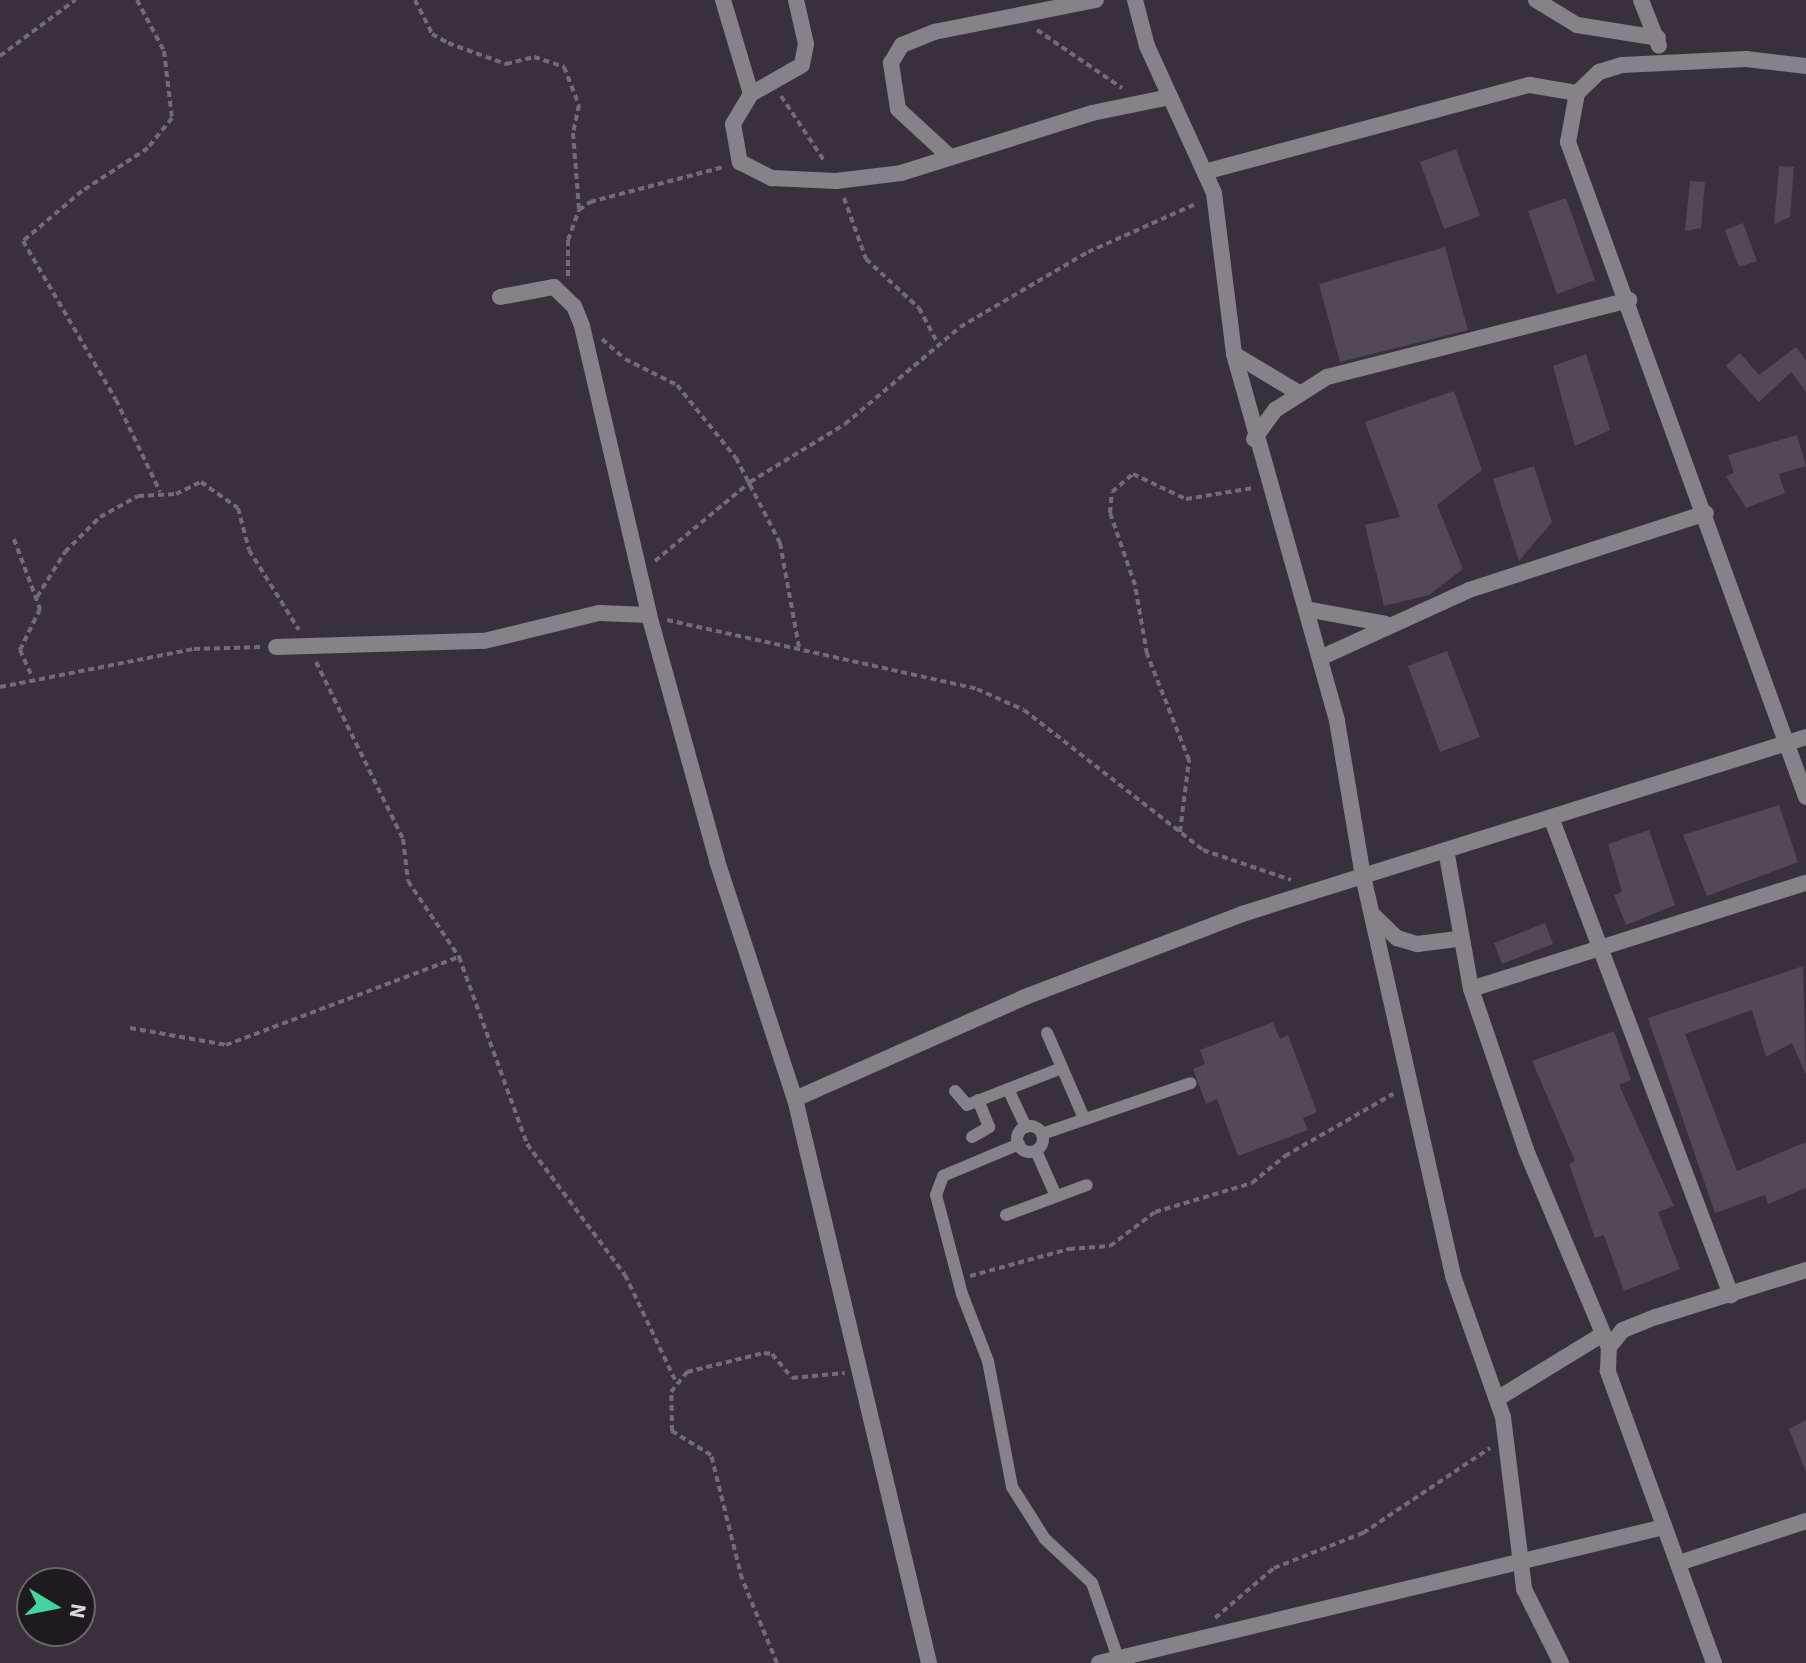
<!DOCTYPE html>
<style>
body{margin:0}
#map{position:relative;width:1806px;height:1663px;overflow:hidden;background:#38313c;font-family:"Source Sans 3",sans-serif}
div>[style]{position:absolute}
.building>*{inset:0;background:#514955}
.path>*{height:4px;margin-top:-2px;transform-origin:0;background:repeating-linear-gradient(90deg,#726c76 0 6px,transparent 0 10px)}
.service>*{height:12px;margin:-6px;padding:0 6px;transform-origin:6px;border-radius:6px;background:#868288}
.service>.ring{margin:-6px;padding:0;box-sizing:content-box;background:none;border:12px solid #868288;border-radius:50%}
.minor>*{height:16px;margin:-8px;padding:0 8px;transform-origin:8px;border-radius:8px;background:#868288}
span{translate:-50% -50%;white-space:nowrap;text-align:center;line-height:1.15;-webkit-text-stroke:6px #1e1a1f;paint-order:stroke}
.north{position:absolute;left:16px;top:1567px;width:80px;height:80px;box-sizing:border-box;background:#1e1a1f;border:2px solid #6b666d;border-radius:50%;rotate:100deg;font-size:22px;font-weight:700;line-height:32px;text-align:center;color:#ded9e1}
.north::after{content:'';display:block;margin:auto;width:28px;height:36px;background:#43d4a0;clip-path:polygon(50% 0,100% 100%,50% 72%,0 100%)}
</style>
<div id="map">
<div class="building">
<i style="clip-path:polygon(1456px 149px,1480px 216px,1444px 229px,1420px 162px)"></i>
<i style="clip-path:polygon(1779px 166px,1794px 167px,1790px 217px,1774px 224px)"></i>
<i style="clip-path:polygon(1690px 181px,1705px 182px,1701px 228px,1685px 231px)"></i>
<i style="clip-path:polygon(1566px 198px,1595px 280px,1557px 294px,1528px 211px)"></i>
<i style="clip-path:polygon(1743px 223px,1757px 261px,1739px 267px,1725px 230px)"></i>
<i style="clip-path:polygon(1445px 247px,1468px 330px,1340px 362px,1319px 284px)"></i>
<i style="clip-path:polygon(1796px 347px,1806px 360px,1806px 392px,1791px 372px,1759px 402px,1726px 366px,1740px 353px,1759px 375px)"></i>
<i style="clip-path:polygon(1586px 354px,1610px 430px,1575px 446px,1553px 366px)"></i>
<i style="clip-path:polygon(1454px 391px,1482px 470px,1437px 505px,1463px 569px,1429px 595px,1384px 606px,1365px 525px,1400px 517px,1365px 422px)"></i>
<i style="clip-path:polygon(1797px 435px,1806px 466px,1779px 474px,1785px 493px,1746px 508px,1726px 476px,1734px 473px,1728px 455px)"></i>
<i style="clip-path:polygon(1534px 466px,1552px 522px,1519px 561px,1493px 479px)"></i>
<i style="clip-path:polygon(1447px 651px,1480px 737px,1440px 752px,1408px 666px)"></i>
<i style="clip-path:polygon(1779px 805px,1798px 862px,1707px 896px,1683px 835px)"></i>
<i style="clip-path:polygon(1649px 830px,1675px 905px,1626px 925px,1614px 895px,1622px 892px,1608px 844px)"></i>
<i style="clip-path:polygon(1545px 923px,1553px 944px,1502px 964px,1494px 943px)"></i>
<i style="clip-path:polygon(1803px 966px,1806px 1075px,1792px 1043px,1766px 1057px,1752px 1010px,1685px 1034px,1737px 1171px,1806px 1142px,1806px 1188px,1768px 1204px,1765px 1195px,1715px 1213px,1648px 1018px)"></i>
<i style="clip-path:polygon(1273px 1022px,1280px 1039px,1288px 1035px,1317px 1112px,1303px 1118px,1308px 1130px,1238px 1156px,1217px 1099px,1206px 1104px,1193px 1069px,1205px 1064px,1200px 1050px)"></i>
<i style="clip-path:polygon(1614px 1031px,1631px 1080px,1619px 1085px,1674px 1206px,1658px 1212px,1680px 1269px,1624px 1291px,1604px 1235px,1595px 1238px,1569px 1164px,1575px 1161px,1532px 1061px)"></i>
<i style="clip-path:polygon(1806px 1420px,1806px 1470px,1805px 1470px,1789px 1429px)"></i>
</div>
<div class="path">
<i style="left:137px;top:0;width:58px;rotate:62.1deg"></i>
<i style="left:164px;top:51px;width:67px;rotate:83.2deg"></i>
<i style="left:172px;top:118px;width:38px;rotate:129deg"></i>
<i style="left:148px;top:148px;width:79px;rotate:146.9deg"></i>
<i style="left:82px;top:191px;width:77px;rotate:139.7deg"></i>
<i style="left:23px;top:241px;width:184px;rotate:59.7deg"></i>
<i style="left:116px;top:400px;width:102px;rotate:64.4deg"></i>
<i style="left:415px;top:0;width:38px;rotate:63deg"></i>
<i style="left:432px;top:34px;width:18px;rotate:29deg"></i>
<i style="left:448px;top:43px;width:62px;rotate:19.9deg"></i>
<i style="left:506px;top:64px;width:29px;rotate:-14deg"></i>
<i style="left:534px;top:57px;width:32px;rotate:18deg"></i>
<i style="left:564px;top:67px;width:41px;rotate:68.5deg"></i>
<i style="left:579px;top:105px;width:29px;rotate:102deg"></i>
<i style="left:573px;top:133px;width:77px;rotate:85.5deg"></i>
<i style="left:1037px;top:30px;width:103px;rotate:34.3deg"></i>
<i style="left:0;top:56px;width:94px;rotate:-36.7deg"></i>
<i style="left:781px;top:96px;width:79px;rotate:56.3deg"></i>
<i style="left:844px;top:198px;width:65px;rotate:70.2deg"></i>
<i style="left:866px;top:259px;width:72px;rotate:42.8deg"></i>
<i style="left:919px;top:308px;width:40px;rotate:62deg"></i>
<i style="left:568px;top:276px;width:36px;rotate:-90deg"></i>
<i style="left:568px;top:240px;width:32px;rotate:-70deg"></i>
<i style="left:579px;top:210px;width:14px;rotate:-36deg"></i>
<i style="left:590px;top:202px;width:138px;rotate:-14.7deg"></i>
<i style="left:602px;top:339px;width:30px;rotate:41deg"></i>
<i style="left:625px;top:359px;width:58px;rotate:26.6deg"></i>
<i style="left:677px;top:385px;width:94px;rotate:51.1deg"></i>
<i style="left:736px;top:458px;width:96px;rotate:62.6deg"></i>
<i style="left:780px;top:543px;width:107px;rotate:79.7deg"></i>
<i style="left:14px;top:539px;width:75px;rotate:69.6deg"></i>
<i style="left:40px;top:609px;width:46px;rotate:116deg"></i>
<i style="left:20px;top:650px;width:30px;rotate:66deg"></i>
<i style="left:655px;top:561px;width:124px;rotate:-39.7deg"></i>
<i style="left:750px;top:482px;width:111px;rotate:-31.4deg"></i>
<i style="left:845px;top:424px;width:150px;rotate:-40.1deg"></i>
<i style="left:960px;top:327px;width:148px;rotate:-30.4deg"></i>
<i style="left:1088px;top:252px;width:120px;rotate:-24deg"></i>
<i style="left:37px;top:597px;width:53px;rotate:-58.1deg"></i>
<i style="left:65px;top:552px;width:49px;rotate:-45deg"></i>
<i style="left:100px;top:517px;width:43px;rotate:-28.9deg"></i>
<i style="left:138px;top:496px;width:38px;rotate:-3deg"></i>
<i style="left:176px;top:494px;width:28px;rotate:-26deg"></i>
<i style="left:201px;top:482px;width:45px;rotate:35.1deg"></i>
<i style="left:238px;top:508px;width:43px;rotate:75.3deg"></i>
<i style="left:249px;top:550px;width:94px;rotate:58deg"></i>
<i style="left:667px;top:620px;width:318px;rotate:12.5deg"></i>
<i style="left:977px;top:689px;width:51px;rotate:24.1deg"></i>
<i style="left:1024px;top:710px;width:227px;rotate:38deg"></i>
<i style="left:1203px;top:850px;width:93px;rotate:18.8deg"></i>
<i style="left:316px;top:662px;width:197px;rotate:63.8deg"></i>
<i style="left:403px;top:839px;width:42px;rotate:83.2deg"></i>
<i style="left:408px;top:881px;width:92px;rotate:56.1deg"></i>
<i style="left:459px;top:957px;width:199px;rotate:70deg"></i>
<i style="left:527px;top:1144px;width:164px;rotate:53.2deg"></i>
<i style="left:625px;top:1275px;width:116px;rotate:64.5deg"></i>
<i style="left:0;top:687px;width:198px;rotate:-11.1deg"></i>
<i style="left:194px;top:649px;width:67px;rotate:-1.7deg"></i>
<i style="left:1180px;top:832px;width:73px;rotate:-82.9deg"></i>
<i style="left:1189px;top:760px;width:114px;rotate:-111.6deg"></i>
<i style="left:1147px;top:654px;width:70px;rotate:-99.9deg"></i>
<i style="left:1135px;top:585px;width:76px;rotate:-109.1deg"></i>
<i style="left:1110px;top:513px;width:21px;rotate:-85deg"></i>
<i style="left:1112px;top:492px;width:28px;rotate:-41deg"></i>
<i style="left:1133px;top:474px;width:59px;rotate:25.3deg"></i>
<i style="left:1186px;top:499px;width:68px;rotate:-9.3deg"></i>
<i style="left:130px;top:1028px;width:97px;rotate:10deg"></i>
<i style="left:226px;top:1045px;width:249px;rotate:-20.7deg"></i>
<i style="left:970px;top:1276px;width:103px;rotate:-15.3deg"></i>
<i style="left:1069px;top:1249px;width:41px;rotate:-4.2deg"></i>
<i style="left:1110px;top:1246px;width:56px;rotate:-37.1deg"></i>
<i style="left:1155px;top:1212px;width:101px;rotate:-16.6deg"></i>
<i style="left:1252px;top:1183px;width:43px;rotate:-39.3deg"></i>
<i style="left:1285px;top:1156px;width:125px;rotate:-29.9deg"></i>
<i style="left:1215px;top:1618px;width:77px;rotate:-40.3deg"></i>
<i style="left:1274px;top:1568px;width:96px;rotate:-21.5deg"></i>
<i style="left:1363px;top:1533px;width:153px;rotate:-33.8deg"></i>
<i style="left:777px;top:1663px;width:91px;rotate:-112.6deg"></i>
<i style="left:742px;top:1579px;width:128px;rotate:-104deg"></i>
<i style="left:711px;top:1455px;width:46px;rotate:-148.4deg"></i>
<i style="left:672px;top:1431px;width:39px;rotate:-91deg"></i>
<i style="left:671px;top:1392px;width:26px;rotate:-51deg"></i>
<i style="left:687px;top:1372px;width:79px;rotate:-13.9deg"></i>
<i style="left:764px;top:1353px;width:8px;rotate:7deg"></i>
<i style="left:772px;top:1354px;width:31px;rotate:50deg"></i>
<i style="left:792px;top:1378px;width:53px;rotate:-5.4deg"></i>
</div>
<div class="service">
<i style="left:1047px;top:1033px;width:93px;rotate:66.5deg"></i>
<i style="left:1008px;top:1089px;width:42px;rotate:64.7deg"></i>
<i style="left:955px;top:1091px;width:18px;rotate:49deg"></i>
<i style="left:967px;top:1105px;width:102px;rotate:-21.3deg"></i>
<i class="ring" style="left:1017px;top:1126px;width:14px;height:14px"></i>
<i style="left:1042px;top:1134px;width:157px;rotate:-18.9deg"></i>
<i style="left:972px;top:1137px;width:20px;rotate:-30deg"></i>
<i style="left:989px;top:1127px;width:29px;rotate:-112deg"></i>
<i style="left:1019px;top:1144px;width:82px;rotate:157.2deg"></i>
<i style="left:943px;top:1176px;width:20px;rotate:110deg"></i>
<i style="left:936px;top:1195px;width:102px;rotate:75.3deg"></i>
<i style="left:962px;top:1294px;width:72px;rotate:68.8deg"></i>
<i style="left:988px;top:1361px;width:128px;rotate:79.2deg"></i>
<i style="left:1012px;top:1487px;width:62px;rotate:57.6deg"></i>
<i style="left:1045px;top:1539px;width:64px;rotate:43.1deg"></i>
<i style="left:1092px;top:1583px;width:79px;rotate:70.9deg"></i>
<i style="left:1036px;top:1151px;width:49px;rotate:66deg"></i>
<i style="left:1006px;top:1215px;width:86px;rotate:-20.3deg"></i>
</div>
<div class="minor">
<i style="left:723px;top:0;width:98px;rotate:73.4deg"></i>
<i style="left:796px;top:0;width:45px;rotate:77.2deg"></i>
<i style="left:806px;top:44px;width:21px;rotate:101deg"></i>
<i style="left:802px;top:65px;width:59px;rotate:150.4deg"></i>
<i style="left:751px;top:94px;width:35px;rotate:121deg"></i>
<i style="left:733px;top:124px;width:39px;rotate:80deg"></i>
<i style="left:740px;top:162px;width:36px;rotate:27deg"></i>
<i style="left:772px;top:178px;width:64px;rotate:2.7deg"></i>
<i style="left:836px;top:181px;width:65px;rotate:-7deg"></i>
<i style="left:901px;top:173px;width:200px;rotate:-17.4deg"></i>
<i style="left:1092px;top:113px;width:80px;rotate:-11.6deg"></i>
<i style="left:1135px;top:0;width:48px;rotate:75.4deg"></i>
<i style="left:1147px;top:46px;width:162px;rotate:65.5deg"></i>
<i style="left:1214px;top:193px;width:162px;rotate:82.9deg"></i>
<i style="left:1234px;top:354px;width:381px;rotate:74.3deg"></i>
<i style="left:1337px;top:721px;width:157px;rotate:80.5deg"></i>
<i style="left:1363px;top:876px;width:410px;rotate:77.3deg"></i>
<i style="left:1453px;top:1276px;width:150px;rotate:70.5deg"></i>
<i style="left:1503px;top:1417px;width:173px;rotate:83deg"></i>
<i style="left:1524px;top:1589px;width:83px;rotate:63.4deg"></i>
<i style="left:1536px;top:0;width:48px;rotate:31.4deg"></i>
<i style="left:1577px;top:25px;width:82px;rotate:9.1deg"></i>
<i style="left:1641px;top:0;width:49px;rotate:68.6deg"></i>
<i style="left:1806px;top:66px;width:60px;rotate:-173.3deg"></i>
<i style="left:1746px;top:59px;width:124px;rotate:177.2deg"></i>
<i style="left:1622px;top:65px;width:24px;rotate:163deg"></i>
<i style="left:1599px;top:72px;width:30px;rotate:136deg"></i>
<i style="left:1577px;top:93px;width:50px;rotate:100.4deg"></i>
<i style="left:1568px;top:142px;width:697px;rotate:70.03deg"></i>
<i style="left:950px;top:157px;width:71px;rotate:-137.3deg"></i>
<i style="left:898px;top:109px;width:47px;rotate:-98.7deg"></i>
<i style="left:891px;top:63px;width:21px;rotate:-59deg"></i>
<i style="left:902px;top:45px;width:35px;rotate:-22deg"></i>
<i style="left:934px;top:32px;width:165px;rotate:-11.2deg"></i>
<i style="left:1208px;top:171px;width:333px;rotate:-15deg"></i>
<i style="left:1530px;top:85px;width:48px;rotate:9.7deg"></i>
<i style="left:500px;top:297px;width:55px;rotate:-10.5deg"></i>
<i style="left:554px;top:287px;width:28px;rotate:44deg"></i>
<i style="left:574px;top:306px;width:22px;rotate:68deg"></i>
<i style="left:582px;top:326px;width:297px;rotate:76.9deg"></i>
<i style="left:649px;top:615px;width:255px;rotate:74.5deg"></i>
<i style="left:717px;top:861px;width:250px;rotate:71.9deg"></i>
<i style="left:795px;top:1099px;width:580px;rotate:76.63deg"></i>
<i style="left:1234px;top:354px;width:74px;rotate:31.1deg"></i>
<i style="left:1254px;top:439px;width:36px;rotate:-54deg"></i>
<i style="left:1275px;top:410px;width:62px;rotate:-32.4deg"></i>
<i style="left:1327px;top:377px;width:312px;rotate:-14.3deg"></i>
<i style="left:1306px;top:609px;width:81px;rotate:10.6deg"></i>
<i style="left:276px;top:647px;width:208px;rotate:-1.7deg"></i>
<i style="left:484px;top:641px;width:118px;rotate:-13.7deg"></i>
<i style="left:599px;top:613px;width:50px;rotate:2.3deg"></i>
<i style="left:1320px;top:658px;width:164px;rotate:-24.5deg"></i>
<i style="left:1469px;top:590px;width:249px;rotate:-18deg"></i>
<i style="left:1552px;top:820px;width:508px;rotate:69.35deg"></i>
<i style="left:1446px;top:850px;width:141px;rotate:79.8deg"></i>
<i style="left:1471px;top:989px;width:170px;rotate:71.1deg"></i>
<i style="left:1526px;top:1150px;width:214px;rotate:67.2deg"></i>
<i style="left:1374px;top:916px;width:32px;rotate:44deg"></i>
<i style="left:1397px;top:938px;width:21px;rotate:17deg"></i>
<i style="left:1417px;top:944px;width:41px;rotate:-7deg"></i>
<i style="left:1471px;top:989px;width:351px;rotate:-17.6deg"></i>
<i style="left:795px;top:1099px;width:252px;rotate:-23.9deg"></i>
<i style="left:1025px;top:997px;width:232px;rotate:-20.9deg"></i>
<i style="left:1242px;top:914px;width:591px;rotate:-17.42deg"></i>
<i style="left:1497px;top:1399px;width:124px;rotate:-31.5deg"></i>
<i style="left:1679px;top:1563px;width:134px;rotate:-18.3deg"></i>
<i style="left:1099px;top:1663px;width:581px;rotate:-13.53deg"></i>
<i style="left:1714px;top:1663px;width:311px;rotate:-110deg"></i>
<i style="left:1608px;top:1371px;width:24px;rotate:-88deg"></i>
<i style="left:1609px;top:1347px;width:22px;rotate:-51deg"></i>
<i style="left:1623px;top:1330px;width:35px;rotate:-22deg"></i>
<i style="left:1656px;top:1317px;width:157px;rotate:-17.4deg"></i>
</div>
<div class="north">N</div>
</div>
